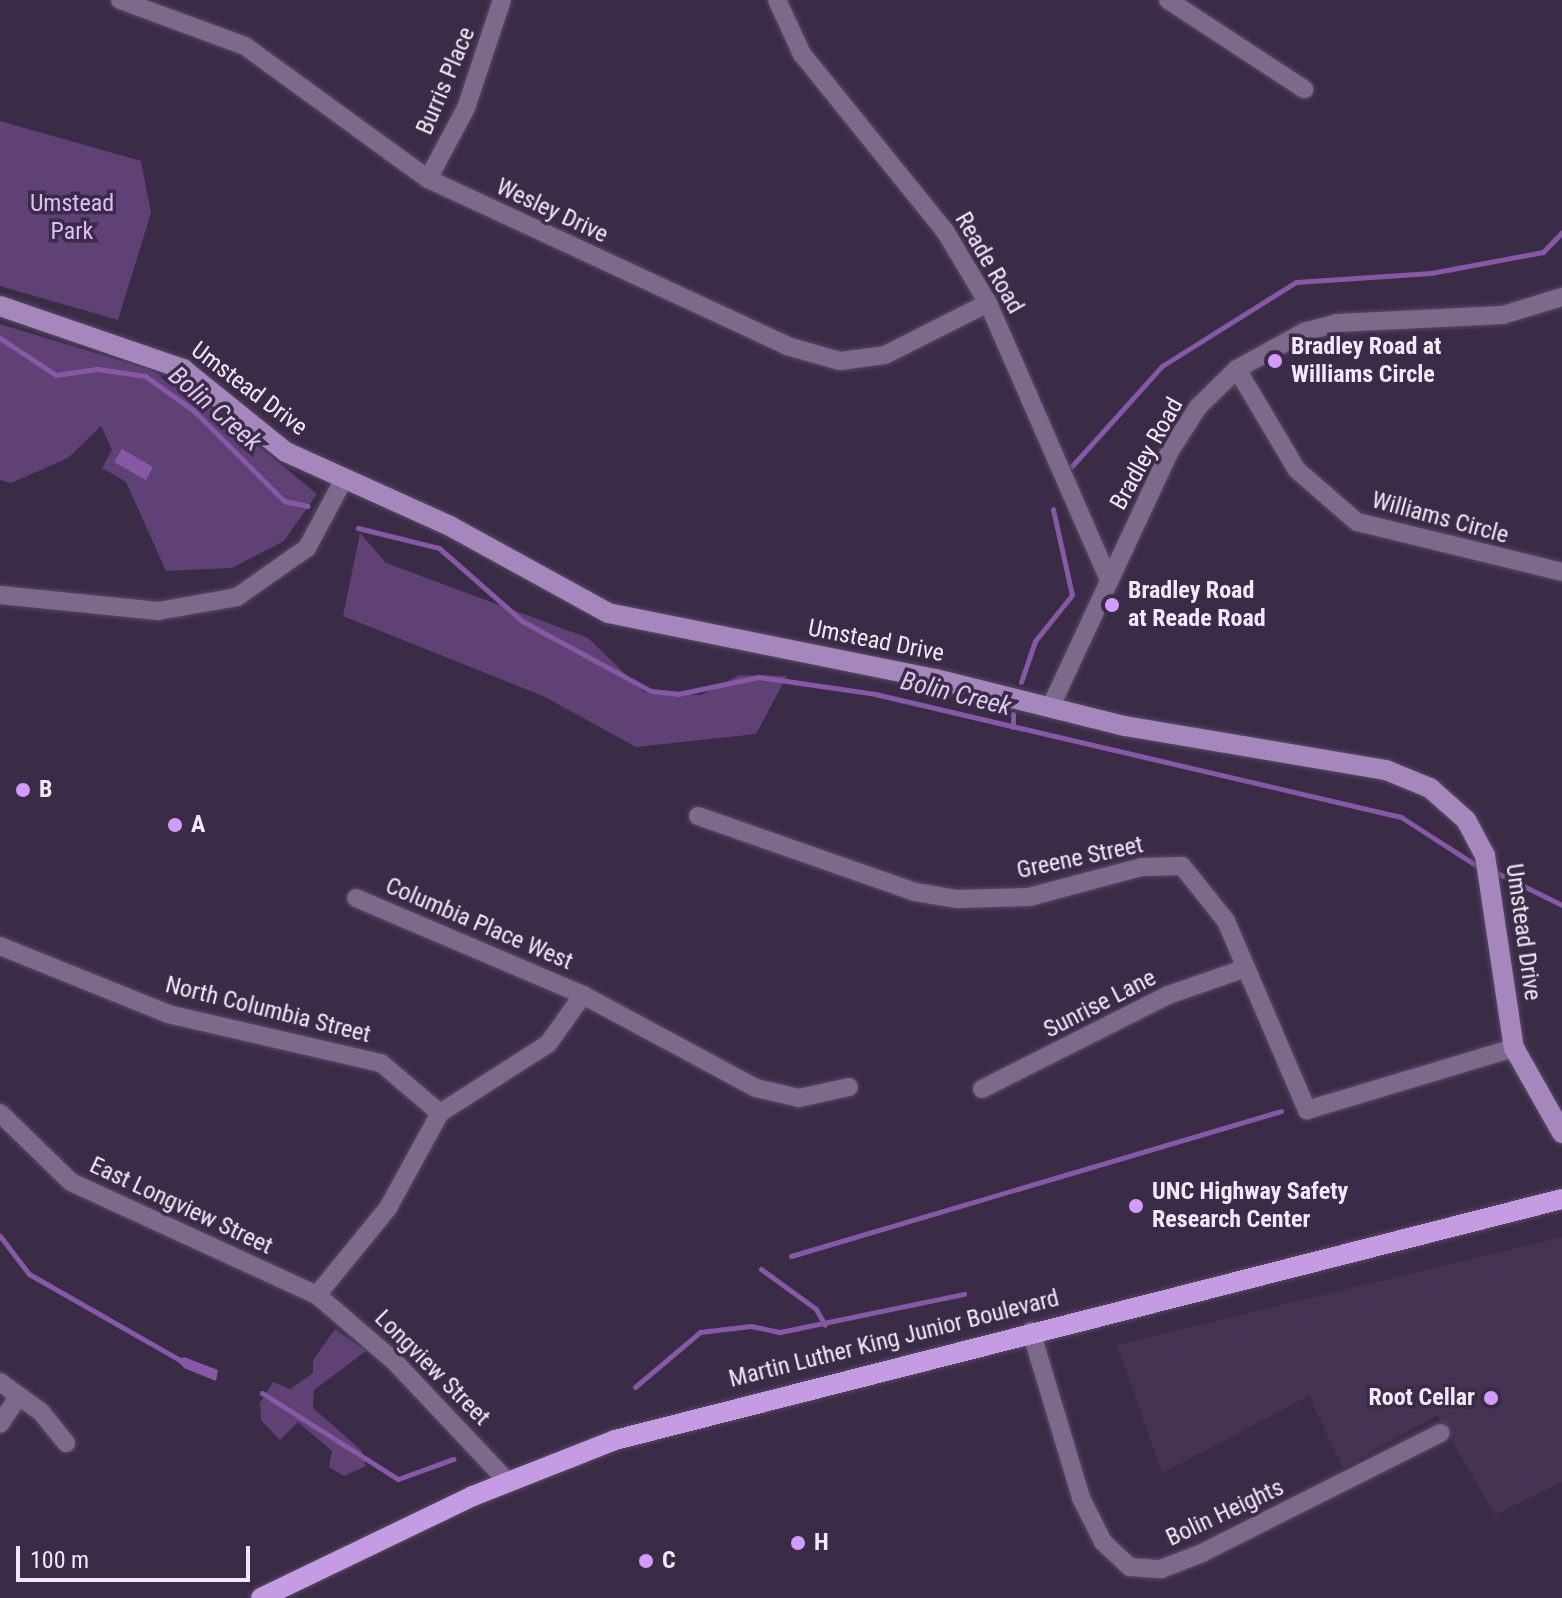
<!DOCTYPE html>
<style>
body{margin:0}
#map{position:relative;width:1562px;height:1598px;overflow:hidden;background:#3a2c46;font-family:"Roboto Condensed",sans-serif}
div>[style]{position:absolute}
.built>*{inset:0;background:#453353}
.green>*{inset:0;background:#5f4175}
.water>*{inset:0;background:#8658a6}
.stream>*{height:5px;margin:-2.5px;padding:0 2.5px;transform-origin:2.5px;border-radius:2.5px;background:#8658a6}
.roads{filter:drop-shadow(0 0 2px #574a63) drop-shadow(0 0 2px #574a63)}
.street>*{height:18px;margin:-9px;padding:0 9px;transform-origin:9px;border-radius:9px;background:#7c698b}
.secondary>*{height:20px;margin:-10px;padding:0 10px;transform-origin:10px;border-radius:10px;background:#a586bd}
.primary>*{height:20px;margin:-10px;padding:0 10px;transform-origin:10px;border-radius:10px;background:#c59ce4}
.dots>*{width:22px;height:22px;translate:-50% -50%;box-sizing:border-box;border:4px solid #3a2c46;border-radius:50%}
span{translate:-50% -50%;white-space:nowrap;text-align:center;line-height:1.15;-webkit-text-stroke:7px #3a2c46;paint-order:stroke}
.street-label{font-size:24px;color:#f2e8f9}
.park-label{font-size:24px;color:#e0bcfc}
.poi-label{font-size:24px;color:#f2e8f9;font-weight:700}
.left{translate:0 -50%;text-align:left}
.right{translate:-100% -50%;text-align:right}
.water-label{font-size:26px;color:#dfc7f2;font-style:italic}
.scale{position:absolute;left:16px;top:1546px;width:234px;height:36px;box-sizing:border-box;border:4px solid #f2e8f9;border-top:0;padding-left:10px;font-size:24px;line-height:28px;white-space:nowrap;color:#f2e8f9;-webkit-text-stroke:6px #3a2c46;paint-order:stroke}
</style>
<div id="map">
<div class="built">
<i style="clip-path:polygon(1562px 1237px,1562px 1482px,1495px 1515px,1437px 1415px,1343px 1468px,1309px 1396px,1162px 1473px,1117px 1345px)"></i>
</div>
<div class="green">
<i style="clip-path:polygon(0 121px,141px 161px,151px 213px,118px 320px,0 286px)"></i>
<i style="clip-path:polygon(0 324px,151px 370px,196px 395px,317px 494px,284px 541px,232px 568px,166px 571px,126px 482px,102px 468px,112px 450px,101px 426px,68px 458px,11px 483px,0 480px)"></i>
<i style="clip-path:polygon(360px 533px,386px 563px,588px 638px,644px 692px,701px 695px,740px 675px,787px 676px,756px 734px,636px 747px,543px 696px,343px 616px)"></i>
<i style="clip-path:polygon(335px 1329px,366px 1351px,314px 1390px,313px 1408px,362px 1451px,366px 1466px,344px 1476px,329px 1467px,332px 1451px,298px 1422px,280px 1440px,261px 1420px,260px 1403px,273px 1382px,290px 1389px,313px 1373px,313px 1360px)"></i>
</div>
<div class="water">
<i style="clip-path:polygon(122px 449px,153px 467px,146px 480px,114px 462px)"></i>
<i style="clip-path:polygon(184px 1357px,218px 1370px,216px 1381px,184px 1368px,177px 1360px)"></i>
</div>
<div class="stream">
<i style="left:0;top:338px;width:67px;rotate:33.5deg"></i>
<i style="left:56px;top:375px;width:41px;rotate:-8.3deg"></i>
<i style="left:97px;top:369px;width:49px;rotate:8.3deg"></i>
<i style="left:145px;top:376px;width:59px;rotate:35.3deg"></i>
<i style="left:193px;top:410px;width:129px;rotate:45deg"></i>
<i style="left:284px;top:501px;width:24px;rotate:12deg"></i>
<i style="left:1072px;top:466px;width:135px;rotate:-48deg"></i>
<i style="left:1162px;top:366px;width:158px;rotate:-32.1deg"></i>
<i style="left:1296px;top:282px;width:135px;rotate:-3.8deg"></i>
<i style="left:1431px;top:273px;width:114px;rotate:-10.6deg"></i>
<i style="left:1543px;top:252px;width:28px;rotate:-46deg"></i>
<i style="left:358px;top:528px;width:83px;rotate:13.9deg"></i>
<i style="left:439px;top:548px;width:111px;rotate:41.3deg"></i>
<i style="left:522px;top:621px;width:147px;rotate:28.5deg"></i>
<i style="left:651px;top:691px;width:27px;rotate:6deg"></i>
<i style="left:678px;top:694px;width:83px;rotate:-11.9deg"></i>
<i style="left:759px;top:677px;width:117px;rotate:8.3deg"></i>
<i style="left:875px;top:694px;width:540px;rotate:13.16deg"></i>
<i style="left:1401px;top:817px;width:94px;rotate:32.8deg"></i>
<i style="left:1021px;top:682px;width:43px;rotate:-71.1deg"></i>
<i style="left:1035px;top:641px;width:59px;rotate:-51.2deg"></i>
<i style="left:1072px;top:595px;width:88px;rotate:-102.5deg"></i>
<i style="left:1013px;top:727px;width:13px;rotate:-90deg"></i>
<i style="left:1493px;top:871px;width:77px;rotate:26.2deg"></i>
<i style="left:0;top:1236px;width:48px;rotate:52.7deg"></i>
<i style="left:29px;top:1274px;width:177px;rotate:29.7deg"></i>
<i style="left:791px;top:1256px;width:511px;rotate:-16.48deg"></i>
<i style="left:761px;top:1269px;width:68px;rotate:36deg"></i>
<i style="left:816px;top:1309px;width:18px;rotate:61deg"></i>
<i style="left:635px;top:1387px;width:85px;rotate:-40.2deg"></i>
<i style="left:700px;top:1332px;width:51px;rotate:-6.7deg"></i>
<i style="left:751px;top:1326px;width:30px;rotate:12deg"></i>
<i style="left:780px;top:1332px;width:188px;rotate:-11.7deg"></i>
<i style="left:262px;top:1393px;width:161px;rotate:32.3deg"></i>
<i style="left:398px;top:1479px;width:59px;rotate:-20deg"></i>
</div>
<div class="roads">
<div class="street">
<i style="left:120px;top:0;width:133px;rotate:20.2deg"></i>
<i style="left:245px;top:46px;width:226px;rotate:36deg"></i>
<i style="left:428px;top:179px;width:396px;rotate:24.9deg"></i>
<i style="left:787px;top:346px;width:55px;rotate:15.8deg"></i>
<i style="left:840px;top:361px;width:45px;rotate:-7.6deg"></i>
<i style="left:885px;top:355px;width:115px;rotate:-26.8deg"></i>
<i style="left:777px;top:0;width:60px;rotate:65.2deg"></i>
<i style="left:802px;top:54px;width:228px;rotate:51.1deg"></i>
<i style="left:945px;top:231px;width:84px;rotate:59.2deg"></i>
<i style="left:988px;top:303px;width:302px;rotate:66.4deg"></i>
<i style="left:1168px;top:0;width:163px;rotate:33.2deg"></i>
<i style="left:428px;top:179px;width:81px;rotate:-61.8deg"></i>
<i style="left:466px;top:108px;width:114px;rotate:-71.6deg"></i>
<i style="left:1237px;top:369px;width:117px;rotate:59.3deg"></i>
<i style="left:1297px;top:470px;width:79px;rotate:40.9deg"></i>
<i style="left:1357px;top:522px;width:211px;rotate:13.7deg"></i>
<i style="left:0;top:595px;width:159px;rotate:5.8deg"></i>
<i style="left:158px;top:611px;width:80px;rotate:-10deg"></i>
<i style="left:237px;top:597px;width:85px;rotate:-35deg"></i>
<i style="left:307px;top:548px;width:76px;rotate:-61.8deg"></i>
<i style="left:1051px;top:706px;width:281px;rotate:-65deg"></i>
<i style="left:1170px;top:451px;width:52px;rotate:-57.5deg"></i>
<i style="left:1198px;top:407px;width:54px;rotate:-44.3deg"></i>
<i style="left:1237px;top:369px;width:77px;rotate:-28.9deg"></i>
<i style="left:1304px;top:332px;width:35px;rotate:-15deg"></i>
<i style="left:1338px;top:323px;width:165px;rotate:-2.8deg"></i>
<i style="left:1503px;top:315px;width:62px;rotate:-17deg"></i>
<i style="left:698px;top:816px;width:230px;rotate:19.3deg"></i>
<i style="left:915px;top:892px;width:43px;rotate:9.5deg"></i>
<i style="left:957px;top:899px;width:72px;rotate:-1.6deg"></i>
<i style="left:1029px;top:897px;width:117px;rotate:-14.9deg"></i>
<i style="left:1142px;top:867px;width:40px;rotate:-1.4deg"></i>
<i style="left:1182px;top:866px;width:70px;rotate:51.3deg"></i>
<i style="left:1226px;top:921px;width:206px;rotate:66.8deg"></i>
<i style="left:1307px;top:1110px;width:216px;rotate:-16.7deg"></i>
<i style="left:356px;top:898px;width:247px;rotate:23.1deg"></i>
<i style="left:583px;top:995px;width:196px;rotate:28.3deg"></i>
<i style="left:756px;top:1088px;width:44px;rotate:13.1deg"></i>
<i style="left:799px;top:1098px;width:51px;rotate:-12.4deg"></i>
<i style="left:0;top:946px;width:181px;rotate:22deg"></i>
<i style="left:168px;top:1014px;width:219px;rotate:13deg"></i>
<i style="left:381px;top:1063px;width:77px;rotate:40.3deg"></i>
<i style="left:440px;top:1113px;width:108px;rotate:118.7deg"></i>
<i style="left:388px;top:1208px;width:112px;rotate:129.2deg"></i>
<i style="left:982px;top:1089px;width:208px;rotate:-26.8deg"></i>
<i style="left:1168px;top:995px;width:79px;rotate:-19.1deg"></i>
<i style="left:0;top:1113px;width:99px;rotate:44.2deg"></i>
<i style="left:71px;top:1182px;width:271px;rotate:24.7deg"></i>
<i style="left:317px;top:1295px;width:101px;rotate:40.6deg"></i>
<i style="left:394px;top:1361px;width:165px;rotate:46.7deg"></i>
<i style="left:440px;top:1113px;width:128px;rotate:-32.6deg"></i>
<i style="left:548px;top:1044px;width:60px;rotate:-54.5deg"></i>
<i style="left:1031px;top:1331px;width:174px;rotate:73.3deg"></i>
<i style="left:1081px;top:1498px;width:49px;rotate:63.4deg"></i>
<i style="left:1103px;top:1542px;width:37px;rotate:43deg"></i>
<i style="left:1130px;top:1567px;width:31px;rotate:4deg"></i>
<i style="left:1161px;top:1569px;width:44px;rotate:-21.3deg"></i>
<i style="left:1202px;top:1553px;width:267px;rotate:-26.7deg"></i>
<i style="left:0;top:1382px;width:51px;rotate:36.2deg"></i>
<i style="left:41px;top:1412px;width:40px;rotate:51deg"></i>
<i style="left:0;top:1424px;width:34px;rotate:-56deg"></i>
</div>
<div class="secondary">
<i style="left:0;top:306px;width:194px;rotate:19deg"></i>
<i style="left:183px;top:369px;width:132px;rotate:38.9deg"></i>
<i style="left:286px;top:452px;width:180px;rotate:24.3deg"></i>
<i style="left:450px;top:526px;width:180px;rotate:28.8deg"></i>
<i style="left:608px;top:613px;width:335px;rotate:11.4deg"></i>
<i style="left:936px;top:679px;width:195px;rotate:14deg"></i>
<i style="left:1125px;top:726px;width:265px;rotate:9.6deg"></i>
<i style="left:1386px;top:770px;width:48px;rotate:22.2deg"></i>
<i style="left:1430px;top:788px;width:48px;rotate:41.6deg"></i>
<i style="left:1466px;top:820px;width:40px;rotate:62deg"></i>
<i style="left:1485px;top:855px;width:195px;rotate:81.5deg"></i>
<i style="left:1514px;top:1048px;width:98px;rotate:60.5deg"></i>
</div>
<div class="primary">
<i style="left:261px;top:1598px;width:235px;rotate:-25.7deg"></i>
<i style="left:473px;top:1496px;width:153px;rotate:-21.5deg"></i>
<i style="left:615px;top:1440px;width:977px;rotate:-14.28deg"></i>
</div>
</div>
<div class="dots">
<i style="left:1275px;top:361px;background:#d39cfc"></i>
<i style="left:1112px;top:605px;background:#d39cfc"></i>
<i style="left:23px;top:790px;background:#d39cfc"></i>
<i style="left:175px;top:825px;background:#d39cfc"></i>
<i style="left:1136px;top:1206px;background:#d39cfc"></i>
<i style="left:1491px;top:1398px;background:#d39cfc"></i>
<i style="left:798px;top:1543px;background:#d39cfc"></i>
<i style="left:646px;top:1561px;background:#d39cfc"></i>
</div>
<div class="street-label">
<span style="left:446px;top:81px;rotate:-67deg">Burris Place</span>
<span style="left:552px;top:211px;rotate:25deg">Wesley Drive</span>
<span style="left:989px;top:263px;rotate:60deg">Reade Road</span>
<span style="left:249px;top:389px;rotate:37deg">Umstead Drive</span>
<span style="left:1147px;top:454px;rotate:-61deg">Bradley Road</span>
<span style="left:1440px;top:518px;rotate:15deg">Williams Circle</span>
<span style="left:876px;top:641px;rotate:11deg">Umstead Drive</span>
<span style="left:1080px;top:858px;rotate:-12deg">Greene Street</span>
<span style="left:479px;top:924px;rotate:23deg">Columbia Place West</span>
<span style="left:1523px;top:932px;rotate:82deg">Umstead Drive</span>
<span style="left:1100px;top:1004px;rotate:-27deg">Sunrise Lane</span>
<span style="left:268px;top:1010px;rotate:14deg">North Columbia Street</span>
<span style="left:181px;top:1206px;rotate:25deg">East Longview Street</span>
<span style="left:894px;top:1339px;rotate:-14deg">Martin Luther King Junior Boulevard</span>
<span style="left:432px;top:1368px;rotate:45deg">Longview Street</span>
<span style="left:1225px;top:1513px;rotate:-25deg">Bolin Heights</span>
</div>
<div class="park-label">
<span style="left:72px;top:218px">Umstead<br>Park</span>
</div>
<div class="poi-label">
<span class="left" style="left:1291px;top:361px">Bradley Road at<br>Williams Circle</span>
<span class="left" style="left:1128px;top:605px">Bradley Road<br>at Reade Road</span>
<span class="left" style="left:39px;top:790px">B</span>
<span class="left" style="left:191px;top:825px">A</span>
<span class="left" style="left:1152px;top:1206px">UNC Highway Safety<br>Research Center</span>
<span class="right" style="left:1475px;top:1398px">Root Cellar</span>
<span class="left" style="left:814px;top:1543px">H</span>
<span class="left" style="left:662px;top:1561px">C</span>
</div>
<div class="water-label">
<span style="left:215px;top:409px;rotate:41deg">Bolin Creek</span>
<span style="left:956px;top:694px;rotate:14deg">Bolin Creek</span>
</div>
<div class="scale">100 m</div>
</div>
